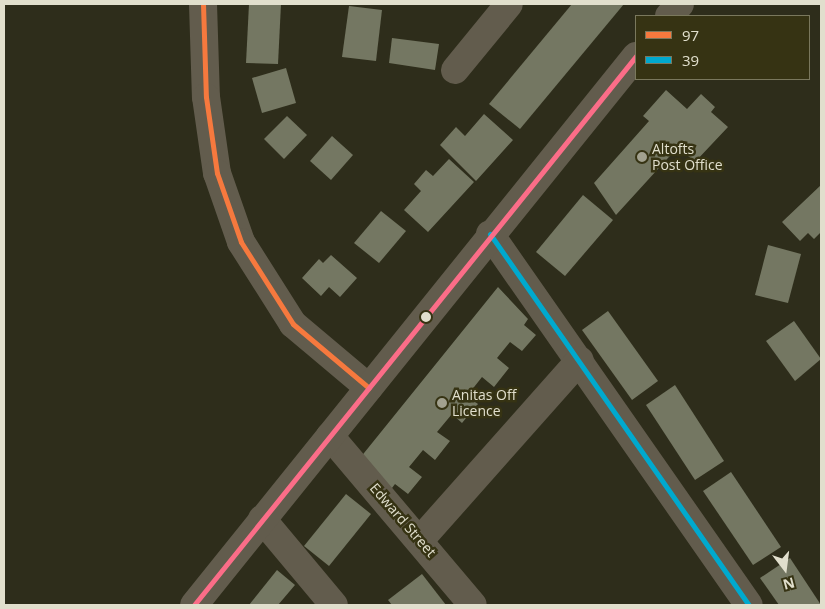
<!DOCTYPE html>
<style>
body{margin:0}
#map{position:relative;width:825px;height:609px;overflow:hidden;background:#2e2d1b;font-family:"Open Sans",sans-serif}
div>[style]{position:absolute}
.building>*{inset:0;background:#747762}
.minor>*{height:28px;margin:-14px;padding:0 14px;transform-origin:14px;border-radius:14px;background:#625c4d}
.bus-1>*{height:5px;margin:-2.5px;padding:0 2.5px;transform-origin:2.5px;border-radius:2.5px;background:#f6793e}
.bus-2>*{height:5px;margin:-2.5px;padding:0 2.5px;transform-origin:2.5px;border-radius:2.5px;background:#00a9ce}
.bus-3>*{height:5px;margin:-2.5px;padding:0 2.5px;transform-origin:2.5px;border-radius:2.5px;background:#fb6d88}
.dots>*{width:14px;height:14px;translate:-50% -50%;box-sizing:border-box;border:2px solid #363313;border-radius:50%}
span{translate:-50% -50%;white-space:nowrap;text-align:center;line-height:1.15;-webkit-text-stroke:5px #363313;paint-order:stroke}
.poi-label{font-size:14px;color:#e1dfcd}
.left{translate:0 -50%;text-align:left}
.street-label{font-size:14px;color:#e1dfcd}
.frame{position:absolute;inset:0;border:5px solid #e1dfcd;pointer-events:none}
.legend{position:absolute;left:635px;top:15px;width:175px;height:65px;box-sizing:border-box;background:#363313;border:1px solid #7a785d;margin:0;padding:6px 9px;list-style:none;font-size:15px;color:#e1dfcd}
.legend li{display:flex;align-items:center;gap:10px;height:25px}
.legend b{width:25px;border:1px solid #7a785d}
.north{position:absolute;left:760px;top:544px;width:50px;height:50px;-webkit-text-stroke:4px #363313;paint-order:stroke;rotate:165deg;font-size:14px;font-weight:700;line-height:20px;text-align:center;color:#e1dfcd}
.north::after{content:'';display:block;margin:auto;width:18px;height:22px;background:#e1dfcd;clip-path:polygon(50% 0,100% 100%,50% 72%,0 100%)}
</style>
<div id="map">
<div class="building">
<i style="clip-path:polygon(249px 4px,281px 4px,278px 64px,246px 63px)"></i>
<i style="clip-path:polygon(572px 4px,624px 4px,520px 129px,489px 104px)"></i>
<i style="clip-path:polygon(349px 6px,382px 10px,376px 61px,342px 57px)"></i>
<i style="clip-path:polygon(392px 38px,439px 44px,435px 70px,389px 63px)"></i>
<i style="clip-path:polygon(286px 68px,296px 103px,262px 113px,252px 78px)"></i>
<i style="clip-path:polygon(666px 90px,687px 109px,701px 94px,715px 107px,711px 112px,728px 127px,695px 162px,678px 147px,616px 215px,594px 183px,649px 121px,643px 116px)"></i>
<i style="clip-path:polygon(484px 114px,513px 140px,476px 181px,440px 145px,456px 127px,465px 136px)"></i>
<i style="clip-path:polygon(287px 116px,307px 135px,284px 159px,264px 139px)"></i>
<i style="clip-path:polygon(332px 136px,353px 155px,331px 180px,310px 161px)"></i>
<i style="clip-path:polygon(449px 159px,474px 182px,428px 232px,404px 210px,421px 191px,414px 184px,426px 170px,433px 176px)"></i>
<i style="clip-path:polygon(821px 185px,821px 232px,814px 239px,808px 233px,800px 241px,782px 222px)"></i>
<i style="clip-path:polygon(583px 195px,613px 220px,565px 276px,536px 252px)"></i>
<i style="clip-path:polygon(381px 211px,406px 231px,379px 263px,354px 243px)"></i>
<i style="clip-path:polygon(768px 245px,801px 254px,788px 303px,755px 295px)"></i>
<i style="clip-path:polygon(331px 255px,357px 278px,340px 297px,329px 287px,321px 296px,302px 278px,319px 259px,323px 263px)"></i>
<i style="clip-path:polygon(498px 287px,528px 319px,524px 325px,536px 335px,522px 351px,510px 342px,497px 358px,509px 368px,494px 387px,482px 377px,467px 396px,478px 404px,462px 423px,452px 414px,437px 432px,450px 441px,435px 460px,423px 450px,409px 467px,422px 477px,408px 494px,395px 484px,389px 492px,360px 458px)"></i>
<i style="clip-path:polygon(608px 311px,658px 381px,632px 400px,582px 330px)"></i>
<i style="clip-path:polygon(794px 321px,821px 359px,795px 381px,766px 341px)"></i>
<i style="clip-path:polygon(675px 385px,724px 461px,695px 480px,646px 405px)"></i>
<i style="clip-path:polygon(731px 472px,781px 547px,753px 565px,703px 491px)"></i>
<i style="clip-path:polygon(346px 494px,371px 514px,329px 566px,304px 546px)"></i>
<i style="clip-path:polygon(790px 558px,821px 605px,779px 605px,760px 578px)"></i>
<i style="clip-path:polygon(277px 570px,295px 585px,278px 605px,249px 605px)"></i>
<i style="clip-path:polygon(422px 574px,446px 605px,392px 605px,388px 600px)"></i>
</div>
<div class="minor">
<i style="left:203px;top:4px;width:93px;rotate:88.2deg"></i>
<i style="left:206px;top:97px;width:77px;rotate:81.8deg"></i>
<i style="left:217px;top:173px;width:73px;rotate:70.8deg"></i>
<i style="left:241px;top:242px;width:97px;rotate:57.6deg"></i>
<i style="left:293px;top:324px;width:99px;rotate:40.1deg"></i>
<i style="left:669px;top:16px;width:16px;rotate:-47deg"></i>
<i style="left:455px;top:70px;width:85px;rotate:-50.7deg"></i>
<i style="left:490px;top:234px;width:452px;rotate:55.1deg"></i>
<i style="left:330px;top:436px;width:221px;rotate:49.8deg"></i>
<i style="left:262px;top:519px;width:112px;rotate:50.1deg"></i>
<i style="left:421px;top:539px;width:239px;rotate:-48.4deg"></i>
<i style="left:194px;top:605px;width:705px;rotate:-51.16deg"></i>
</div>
<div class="bus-1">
<i style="left:203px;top:4px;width:93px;rotate:88.2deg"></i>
<i style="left:206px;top:97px;width:77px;rotate:81.8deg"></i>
<i style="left:217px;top:173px;width:73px;rotate:70.8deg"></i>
<i style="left:241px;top:242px;width:97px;rotate:57.6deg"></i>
<i style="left:293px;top:324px;width:99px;rotate:40.1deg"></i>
</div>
<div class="bus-2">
<i style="left:490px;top:234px;width:452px;rotate:55.1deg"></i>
</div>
<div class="bus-3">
<i style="left:194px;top:605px;width:705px;rotate:-51.16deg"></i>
</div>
<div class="dots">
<i style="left:642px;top:157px;background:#a2a18f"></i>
<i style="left:426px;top:317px;background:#e1dfcd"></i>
<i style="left:442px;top:403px;background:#a2a18f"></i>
</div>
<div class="poi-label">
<span class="left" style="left:652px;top:157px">Altofts<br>Post Office</span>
<span class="left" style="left:452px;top:403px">Anitas Off<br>Licence</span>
</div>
<div class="street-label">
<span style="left:403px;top:520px;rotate:49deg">Edward Street</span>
</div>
<div class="frame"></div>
<ul class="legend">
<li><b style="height:6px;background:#f6793e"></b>97</li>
<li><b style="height:6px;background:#00a9ce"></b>39</li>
</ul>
<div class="north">N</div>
</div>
